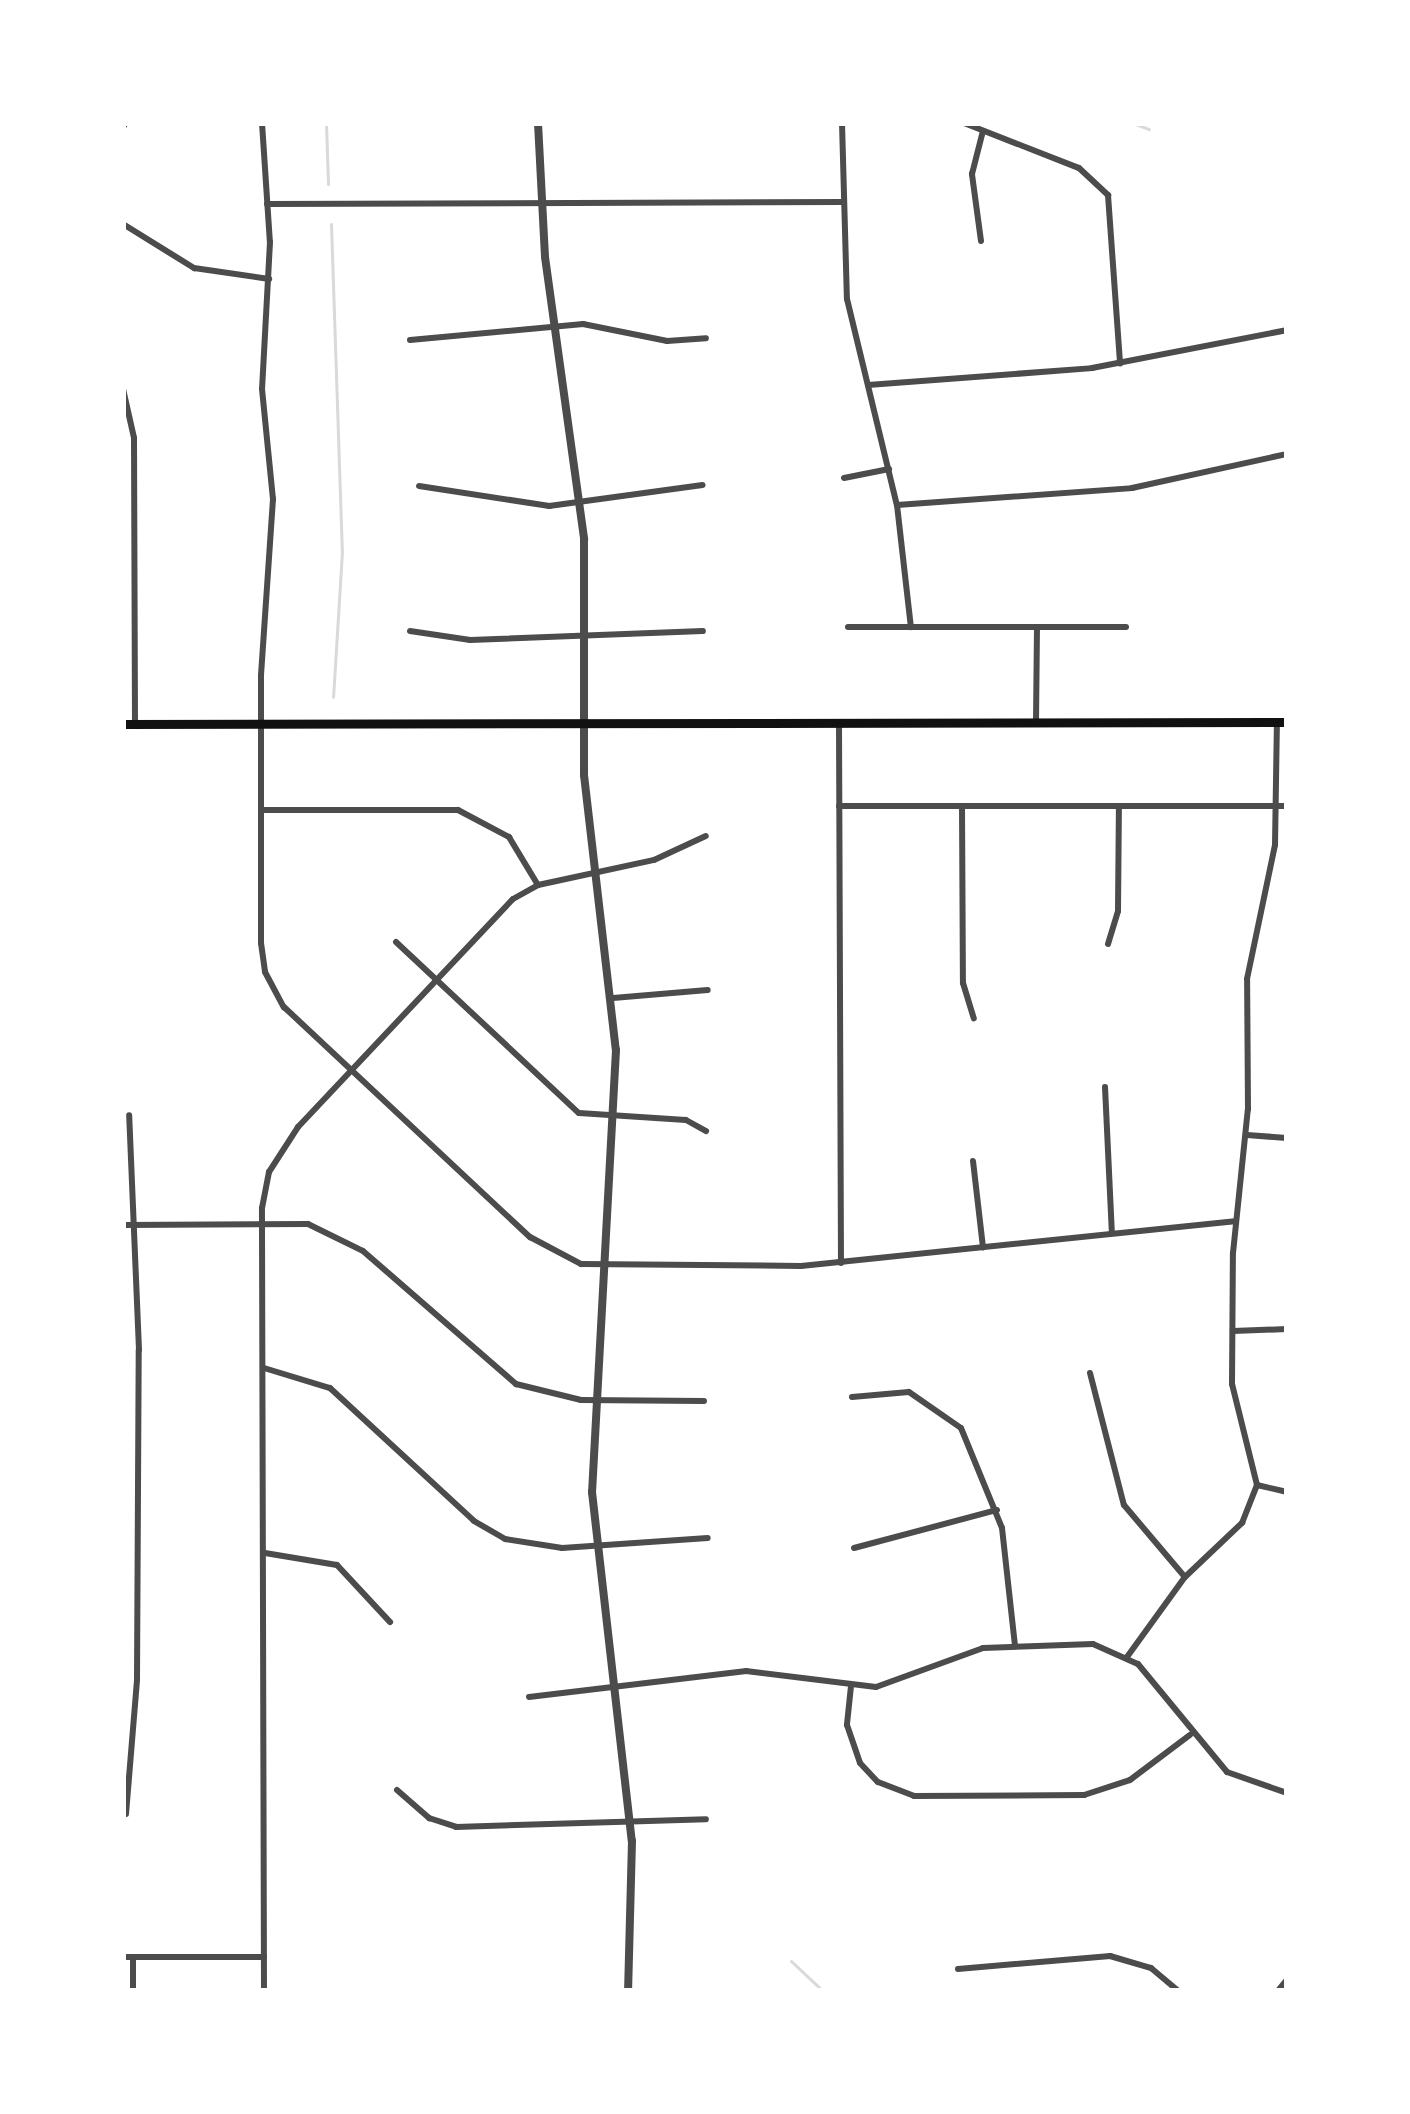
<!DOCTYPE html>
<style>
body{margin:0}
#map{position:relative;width:1410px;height:2114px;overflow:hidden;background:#fff;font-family:Georgia,serif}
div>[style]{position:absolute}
.stream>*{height:3px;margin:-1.5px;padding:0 1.5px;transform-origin:1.5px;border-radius:1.5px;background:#d9d9d9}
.minor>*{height:6px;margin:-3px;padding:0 3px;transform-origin:3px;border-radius:3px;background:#4c4c4c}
.tertiary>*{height:8px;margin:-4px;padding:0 4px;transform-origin:4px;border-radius:4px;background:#4c4c4c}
.primary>*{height:9px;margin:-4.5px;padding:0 4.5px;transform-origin:4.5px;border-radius:4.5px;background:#111}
span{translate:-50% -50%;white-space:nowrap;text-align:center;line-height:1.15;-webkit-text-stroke:10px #fff;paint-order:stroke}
.frame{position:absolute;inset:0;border:126px solid #fff;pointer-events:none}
</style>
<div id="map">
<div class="stream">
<i style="left:326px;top:123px;width:61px;rotate:88.1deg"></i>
<i style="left:1133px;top:123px;width:17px;rotate:21deg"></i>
<i style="left:331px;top:224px;width:327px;rotate:88.1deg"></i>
<i style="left:342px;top:551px;width:146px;rotate:93.5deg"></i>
<i style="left:791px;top:1961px;width:44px;rotate:43.2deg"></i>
</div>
<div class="minor">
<i style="left:262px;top:123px;width:119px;rotate:86.2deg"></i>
<i style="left:270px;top:242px;width:147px;rotate:93.1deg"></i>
<i style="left:262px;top:389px;width:111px;rotate:84.3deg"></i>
<i style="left:273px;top:499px;width:177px;rotate:93.9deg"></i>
<i style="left:261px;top:676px;width:267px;rotate:90deg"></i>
<i style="left:261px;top:943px;width:29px;rotate:82deg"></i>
<i style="left:265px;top:972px;width:40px;rotate:62deg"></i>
<i style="left:284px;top:1007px;width:337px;rotate:43.1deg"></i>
<i style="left:530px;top:1237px;width:58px;rotate:27.9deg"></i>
<i style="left:581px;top:1264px;width:220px;rotate:0.5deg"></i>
<i style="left:801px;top:1266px;width:436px;rotate:-5.9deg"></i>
<i style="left:842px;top:123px;width:176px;rotate:88.4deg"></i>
<i style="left:847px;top:299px;width:212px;rotate:76.4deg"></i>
<i style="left:897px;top:505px;width:123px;rotate:83.5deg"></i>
<i style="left:964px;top:123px;width:123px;rotate:21.4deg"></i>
<i style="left:1079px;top:168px;width:40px;rotate:43deg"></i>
<i style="left:1108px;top:195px;width:169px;rotate:85.9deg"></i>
<i style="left:123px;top:127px;width:5px;rotate:-53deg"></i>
<i style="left:267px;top:204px;width:577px;rotate:-0.2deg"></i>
<i style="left:123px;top:224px;width:84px;rotate:31.8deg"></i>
<i style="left:194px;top:268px;width:76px;rotate:8.3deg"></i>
<i style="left:981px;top:241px;width:68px;rotate:-97.7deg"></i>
<i style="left:972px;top:174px;width:44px;rotate:-75.7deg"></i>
<i style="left:410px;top:340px;width:174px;rotate:-5.3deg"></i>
<i style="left:583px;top:324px;width:86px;rotate:11.4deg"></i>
<i style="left:667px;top:341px;width:39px;rotate:-4deg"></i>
<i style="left:868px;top:385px;width:225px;rotate:-4.3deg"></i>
<i style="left:1092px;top:368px;width:199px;rotate:-11deg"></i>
<i style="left:123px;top:389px;width:50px;rotate:77.3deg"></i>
<i style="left:134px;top:438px;width:286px;rotate:89.8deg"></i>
<i style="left:844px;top:478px;width:46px;rotate:-11.3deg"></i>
<i style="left:419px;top:486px;width:132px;rotate:8.7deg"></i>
<i style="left:549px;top:506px;width:155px;rotate:-7.8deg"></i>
<i style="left:897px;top:505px;width:236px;rotate:-4.1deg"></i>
<i style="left:1132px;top:488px;width:159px;rotate:-12.4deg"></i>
<i style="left:848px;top:627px;width:278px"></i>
<i style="left:410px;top:631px;width:61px;rotate:8.5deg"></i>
<i style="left:470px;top:640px;width:233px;rotate:-2.2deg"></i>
<i style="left:839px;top:722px;width:541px;rotate:89.79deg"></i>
<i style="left:1036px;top:722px;width:95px;rotate:-89.4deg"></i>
<i style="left:839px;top:806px;width:448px"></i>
<i style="left:962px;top:806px;width:177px;rotate:89.7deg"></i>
<i style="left:963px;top:983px;width:37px;rotate:73deg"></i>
<i style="left:261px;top:810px;width:197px"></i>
<i style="left:458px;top:810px;width:58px;rotate:27.9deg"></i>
<i style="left:509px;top:837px;width:56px;rotate:58.9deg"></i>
<i style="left:396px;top:942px;width:250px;rotate:43.1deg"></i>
<i style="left:579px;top:1113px;width:107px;rotate:3.7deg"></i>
<i style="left:686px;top:1120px;width:23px;rotate:29deg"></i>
<i style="left:1108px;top:944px;width:34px;rotate:-73deg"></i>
<i style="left:1118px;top:911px;width:105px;rotate:-89.5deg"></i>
<i style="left:613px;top:998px;width:95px;rotate:-4.8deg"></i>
<i style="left:1105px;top:1087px;width:146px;rotate:87.3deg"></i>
<i style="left:1247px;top:1135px;width:40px;rotate:4.3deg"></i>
<i style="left:973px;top:1161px;width:87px;rotate:83.4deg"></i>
<i style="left:123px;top:1225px;width:185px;rotate:-0.3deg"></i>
<i style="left:308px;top:1224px;width:61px;rotate:26.1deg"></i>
<i style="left:363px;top:1251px;width:203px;rotate:41deg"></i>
<i style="left:516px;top:1384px;width:67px;rotate:13.8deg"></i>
<i style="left:581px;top:1400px;width:123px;rotate:0.5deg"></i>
<i style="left:1233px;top:1331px;width:54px;rotate:-2.1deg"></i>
<i style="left:264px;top:1368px;width:69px;rotate:16.9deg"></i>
<i style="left:330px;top:1388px;width:196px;rotate:42.7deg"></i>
<i style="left:474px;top:1521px;width:36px;rotate:30deg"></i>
<i style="left:505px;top:1539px;width:58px;rotate:9deg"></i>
<i style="left:562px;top:1548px;width:146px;rotate:-3.9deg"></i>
<i style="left:1090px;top:1373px;width:136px;rotate:75.6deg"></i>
<i style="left:1124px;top:1505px;width:93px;rotate:49.8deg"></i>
<i style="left:852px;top:1397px;width:57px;rotate:-5deg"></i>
<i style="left:909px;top:1392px;width:63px;rotate:34.7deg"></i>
<i style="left:961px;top:1428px;width:108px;rotate:67.7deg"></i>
<i style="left:1002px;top:1528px;width:118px;rotate:83.7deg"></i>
<i style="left:1257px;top:1485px;width:31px;rotate:13deg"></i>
<i style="left:854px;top:1548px;width:148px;rotate:-14.9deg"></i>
<i style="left:265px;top:1553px;width:73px;rotate:9.5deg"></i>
<i style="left:337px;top:1565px;width:78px;rotate:47.1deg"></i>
<i style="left:1127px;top:1657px;width:99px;rotate:-54.1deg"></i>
<i style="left:1185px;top:1577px;width:79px;rotate:-43.5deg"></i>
<i style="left:1242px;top:1523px;width:41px;rotate:-68.5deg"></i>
<i style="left:1257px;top:1485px;width:104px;rotate:-103.9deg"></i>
<i style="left:1232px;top:1384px;width:131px;rotate:-89.6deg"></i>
<i style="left:1233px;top:1253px;width:145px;rotate:-84.1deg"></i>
<i style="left:1248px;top:1109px;width:130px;rotate:-90.4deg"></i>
<i style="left:1247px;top:979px;width:137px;rotate:-78.2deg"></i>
<i style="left:1275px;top:845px;width:123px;rotate:-89.1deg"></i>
<i style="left:851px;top:1686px;width:39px;rotate:96deg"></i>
<i style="left:847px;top:1725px;width:40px;rotate:71.1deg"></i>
<i style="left:860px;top:1763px;width:26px;rotate:47deg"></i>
<i style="left:878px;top:1782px;width:39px;rotate:21deg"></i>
<i style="left:914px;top:1796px;width:170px;rotate:-0.3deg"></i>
<i style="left:1084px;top:1795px;width:48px;rotate:-18.1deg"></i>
<i style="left:1130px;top:1780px;width:75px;rotate:-36.9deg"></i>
<i style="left:529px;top:1697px;width:219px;rotate:-6.8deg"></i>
<i style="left:746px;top:1671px;width:131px;rotate:7deg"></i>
<i style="left:876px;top:1687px;width:114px;rotate:-20deg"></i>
<i style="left:983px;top:1648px;width:110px;rotate:-2.1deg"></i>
<i style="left:1093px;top:1644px;width:49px;rotate:24deg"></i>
<i style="left:1138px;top:1664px;width:140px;rotate:50.5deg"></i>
<i style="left:1227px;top:1772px;width:64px;rotate:19.3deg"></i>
<i style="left:397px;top:1790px;width:43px;rotate:41.2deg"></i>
<i style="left:429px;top:1818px;width:28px;rotate:18deg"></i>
<i style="left:456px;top:1827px;width:250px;rotate:-1.8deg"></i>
<i style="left:126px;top:1814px;width:135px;rotate:-85.3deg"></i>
<i style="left:137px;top:1679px;width:329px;rotate:-89.7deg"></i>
<i style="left:139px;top:1350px;width:235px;rotate:-92.4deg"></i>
<i style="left:123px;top:1957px;width:141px"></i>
<i style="left:133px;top:1959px;width:32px;rotate:90deg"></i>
<i style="left:958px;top:1969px;width:153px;rotate:-4.9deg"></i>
<i style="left:1110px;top:1956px;width:43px;rotate:16.3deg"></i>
<i style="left:1151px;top:1968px;width:35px;rotate:40deg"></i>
<i style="left:264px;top:1991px;width:783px;rotate:-90.15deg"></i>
<i style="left:262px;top:1208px;width:37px;rotate:-79deg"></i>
<i style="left:269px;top:1172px;width:54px;rotate:-57.2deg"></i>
<i style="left:298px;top:1127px;width:313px;rotate:-46.7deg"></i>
<i style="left:513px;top:899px;width:29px;rotate:-29deg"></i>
<i style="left:538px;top:885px;width:119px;rotate:-12.2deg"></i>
<i style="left:654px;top:860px;width:57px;rotate:-24.8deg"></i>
</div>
<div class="tertiary">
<i style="left:538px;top:123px;width:134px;rotate:87deg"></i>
<i style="left:545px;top:257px;width:285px;rotate:82.1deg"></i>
<i style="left:584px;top:539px;width:236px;rotate:90deg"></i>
<i style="left:584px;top:775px;width:277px;rotate:83.4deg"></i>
<i style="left:616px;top:1050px;width:443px;rotate:93.1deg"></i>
<i style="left:592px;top:1492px;width:351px;rotate:83.5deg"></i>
<i style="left:632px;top:1841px;width:150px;rotate:91.5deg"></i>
<i style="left:1279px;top:1991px;width:13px;rotate:-51deg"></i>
</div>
<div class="primary">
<i style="left:123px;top:724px;width:1164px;rotate:-0.1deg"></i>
</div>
<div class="frame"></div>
</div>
